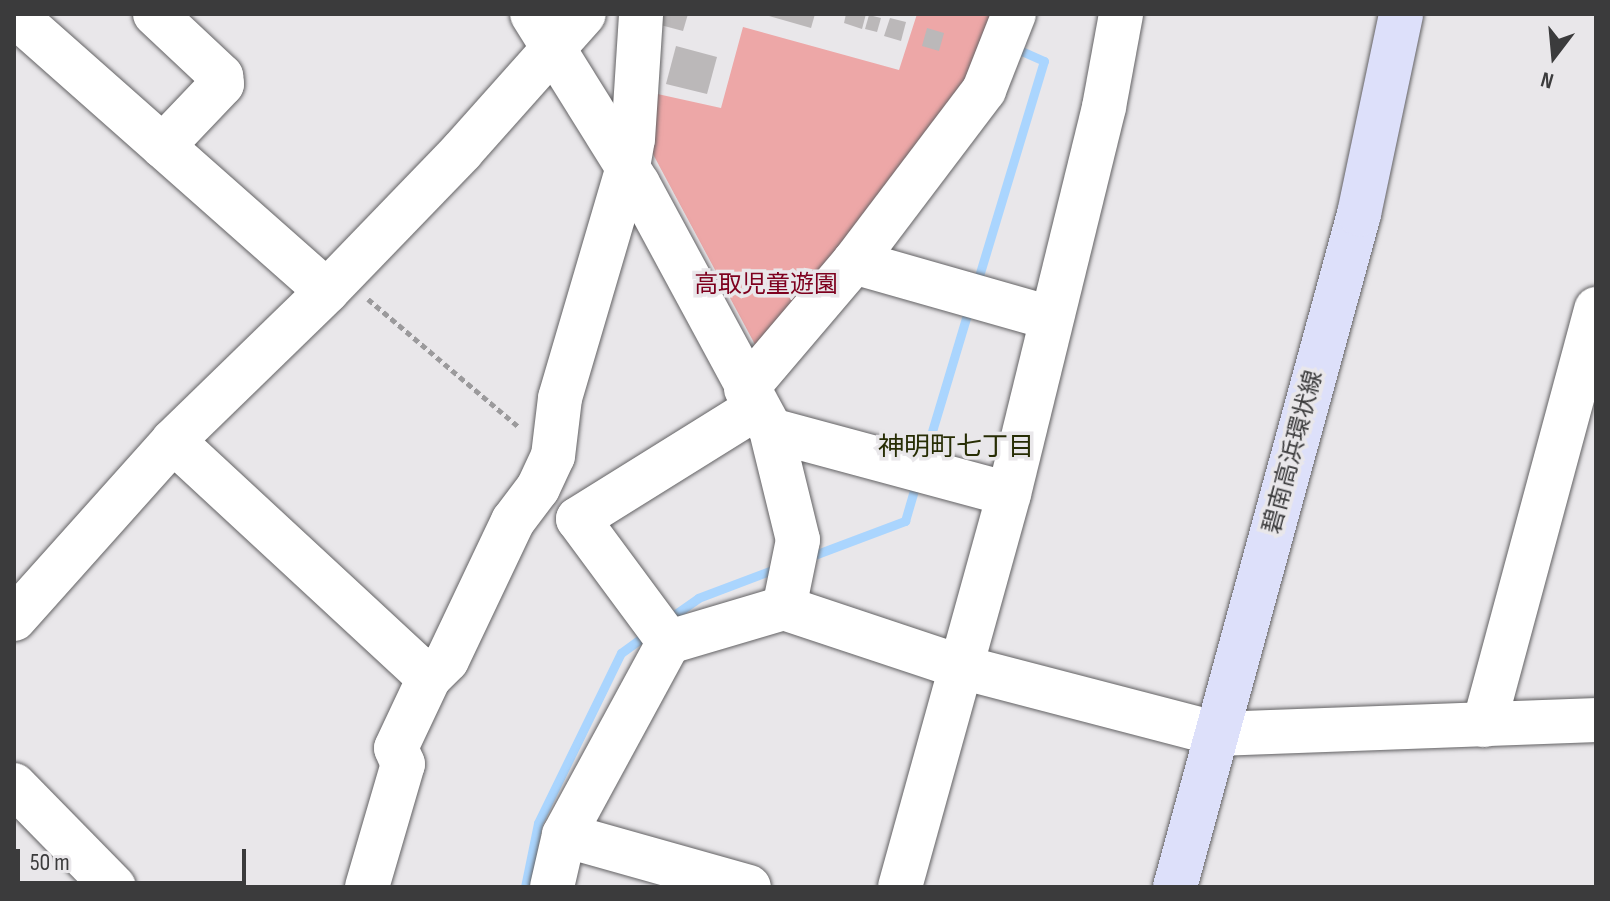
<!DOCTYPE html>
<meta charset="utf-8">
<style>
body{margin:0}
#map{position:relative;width:1610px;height:901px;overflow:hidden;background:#e9e7ea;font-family:"Sofia Sans Condensed","Noto Sans JP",sans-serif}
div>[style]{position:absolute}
.green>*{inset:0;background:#eda7a7}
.stream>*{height:9px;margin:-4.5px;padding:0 4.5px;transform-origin:4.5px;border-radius:4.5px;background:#aad5fe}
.building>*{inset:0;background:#bbb8b9}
.path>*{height:5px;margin-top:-2.5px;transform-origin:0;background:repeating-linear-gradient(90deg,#9b9a9c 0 6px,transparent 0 10px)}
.roads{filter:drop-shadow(0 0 2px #636264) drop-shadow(0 0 2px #636264)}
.minor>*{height:44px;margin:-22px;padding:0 22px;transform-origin:22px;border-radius:22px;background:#fff}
.major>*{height:44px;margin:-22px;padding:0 22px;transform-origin:22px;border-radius:22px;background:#dde0fa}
span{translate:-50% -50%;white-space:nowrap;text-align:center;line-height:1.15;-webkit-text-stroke:7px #e9e7ea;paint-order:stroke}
.park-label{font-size:24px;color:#7e001e}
.street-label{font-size:24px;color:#3b3b3c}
.neighbourhood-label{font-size:26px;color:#272d04}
.frame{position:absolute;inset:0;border:16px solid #3b3b3c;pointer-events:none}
.north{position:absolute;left:1514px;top:16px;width:80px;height:80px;-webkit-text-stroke:6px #e9e7ea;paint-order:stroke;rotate:196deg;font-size:22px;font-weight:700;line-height:32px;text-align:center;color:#3b3b3c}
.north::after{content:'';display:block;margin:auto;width:28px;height:36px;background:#3b3b3c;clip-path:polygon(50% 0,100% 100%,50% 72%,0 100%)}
.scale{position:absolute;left:16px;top:849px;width:230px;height:36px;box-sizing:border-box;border:4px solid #3b3b3c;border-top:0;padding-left:10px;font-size:24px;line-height:28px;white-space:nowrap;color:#3b3b3c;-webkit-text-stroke:6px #e9e7ea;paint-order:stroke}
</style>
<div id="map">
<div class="green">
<i style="clip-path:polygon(917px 14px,1003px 14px,974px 82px,759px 352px,647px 143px,653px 93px,721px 108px,743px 27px,899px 70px)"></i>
</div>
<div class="stream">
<i style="left:976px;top:286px;width:235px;rotate:-73.2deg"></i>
<i style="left:1044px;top:61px;width:34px;rotate:-156deg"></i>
<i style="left:924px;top:458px;width:157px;rotate:-73.3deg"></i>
<i style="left:809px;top:557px;width:103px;rotate:-20.6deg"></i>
<i style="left:905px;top:521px;width:43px;rotate:-73.7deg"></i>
<i style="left:667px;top:620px;width:38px;rotate:-35deg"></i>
<i style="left:698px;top:598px;width:88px;rotate:-20.7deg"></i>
<i style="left:525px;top:887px;width:65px;rotate:-78.5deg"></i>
<i style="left:538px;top:823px;width:189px;rotate:-64deg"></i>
<i style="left:621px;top:653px;width:34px;rotate:-36deg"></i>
</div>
<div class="building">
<i style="clip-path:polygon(655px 14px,688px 14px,683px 31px,653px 23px)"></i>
<i style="clip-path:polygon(762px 14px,815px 14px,811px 28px)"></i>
<i style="clip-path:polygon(846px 14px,866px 14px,862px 29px,844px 23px)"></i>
<i style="clip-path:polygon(869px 15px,881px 18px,877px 32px,865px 29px)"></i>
<i style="clip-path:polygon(890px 18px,906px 22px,901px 41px,884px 36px)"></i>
<i style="clip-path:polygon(927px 28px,944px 33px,939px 51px,922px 46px)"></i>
<i style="clip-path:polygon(676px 46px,717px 57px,707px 94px,666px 84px)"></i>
</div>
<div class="path">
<i style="left:368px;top:299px;width:198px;rotate:40.3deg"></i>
</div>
<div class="roads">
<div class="minor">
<i style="left:155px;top:14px;width:91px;rotate:43.2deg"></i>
<i style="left:221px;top:76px;width:8px;rotate:83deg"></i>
<i style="left:222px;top:84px;width:86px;rotate:133.6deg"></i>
<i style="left:532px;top:14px;width:200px;rotate:58.1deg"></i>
<i style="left:638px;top:184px;width:280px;rotate:61.6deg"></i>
<i style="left:771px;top:430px;width:113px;rotate:76.2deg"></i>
<i style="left:798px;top:540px;width:69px;rotate:101.6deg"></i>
<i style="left:14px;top:22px;width:6px;rotate:-45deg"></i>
<i style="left:18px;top:18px;width:412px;rotate:41.5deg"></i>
<i style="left:854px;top:262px;width:204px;rotate:15.9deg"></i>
<i style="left:746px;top:389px;width:167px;rotate:-49.6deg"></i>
<i style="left:854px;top:262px;width:216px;rotate:-52.9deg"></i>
<i style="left:984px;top:90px;width:82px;rotate:-68.5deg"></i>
<i style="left:771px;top:430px;width:246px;rotate:15.1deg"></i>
<i style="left:173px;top:441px;width:349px;rotate:42.8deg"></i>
<i style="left:14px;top:619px;width:239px;rotate:-48.2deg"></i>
<i style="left:173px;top:441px;width:215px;rotate:-44.2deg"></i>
<i style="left:327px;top:291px;width:194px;rotate:-46deg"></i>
<i style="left:462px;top:151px;width:183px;rotate:-48.3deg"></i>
<i style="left:669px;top:642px;width:153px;rotate:-126.5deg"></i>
<i style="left:578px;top:519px;width:210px;rotate:-31.9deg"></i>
<i style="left:1484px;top:725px;width:431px;rotate:-74.9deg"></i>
<i style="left:14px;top:785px;width:143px;rotate:45.6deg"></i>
<i style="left:564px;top:835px;width:192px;rotate:15.7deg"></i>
<i style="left:367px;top:887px;width:128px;rotate:-73.7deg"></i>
<i style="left:403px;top:764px;width:17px;rotate:-114deg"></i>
<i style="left:396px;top:748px;width:77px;rotate:-64.8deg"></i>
<i style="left:429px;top:678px;width:25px;rotate:-45deg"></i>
<i style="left:447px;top:660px;width:154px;rotate:-64.6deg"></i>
<i style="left:513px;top:521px;width:41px;rotate:-52.9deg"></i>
<i style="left:538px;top:488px;width:35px;rotate:-65deg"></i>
<i style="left:553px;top:456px;width:58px;rotate:-83.1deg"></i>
<i style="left:560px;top:398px;width:241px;rotate:-73.6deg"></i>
<i style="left:628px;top:167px;width:28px;rotate:-80deg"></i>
<i style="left:633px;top:139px;width:125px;rotate:-86.3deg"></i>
<i style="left:552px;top:887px;width:53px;rotate:-77deg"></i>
<i style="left:564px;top:835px;width:220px;rotate:-61.5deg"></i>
<i style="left:669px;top:642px;width:120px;rotate:-16.5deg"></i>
<i style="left:784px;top:608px;width:187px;rotate:18.4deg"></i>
<i style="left:961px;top:667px;width:266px;rotate:14.6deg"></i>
<i style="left:1218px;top:734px;width:378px;rotate:-2.1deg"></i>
<i style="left:900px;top:887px;width:408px;rotate:-74.5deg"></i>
<i style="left:1009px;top:494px;width:398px;rotate:-76.2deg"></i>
<i style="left:1104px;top:107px;width:95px;rotate:-79.6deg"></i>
</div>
<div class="major">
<i style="left:1175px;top:887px;width:698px;rotate:-74.71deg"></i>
<i style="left:1359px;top:214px;width:204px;rotate:-78.1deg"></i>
</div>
</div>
<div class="park-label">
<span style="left:766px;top:285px">高取児童遊園</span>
</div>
<div class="street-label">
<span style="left:1293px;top:452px;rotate:-75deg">碧南高浜環状線</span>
</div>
<div class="neighbourhood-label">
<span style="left:956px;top:448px">神明町七丁目</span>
</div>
<div class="frame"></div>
<div class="north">N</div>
<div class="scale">50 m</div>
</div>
